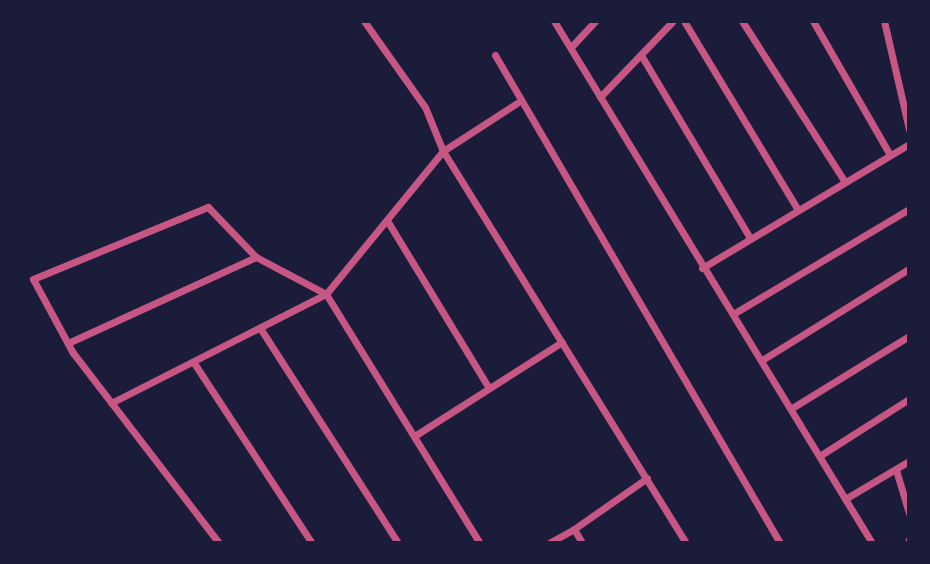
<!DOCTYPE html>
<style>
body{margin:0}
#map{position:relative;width:930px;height:564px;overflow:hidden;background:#1b1b3a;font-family:Lora,serif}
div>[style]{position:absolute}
.minor>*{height:7px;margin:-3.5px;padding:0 3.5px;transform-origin:3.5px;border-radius:3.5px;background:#c65784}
span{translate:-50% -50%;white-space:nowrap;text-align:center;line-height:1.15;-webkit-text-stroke:6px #1b1b3a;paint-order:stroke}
.frame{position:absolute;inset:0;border:23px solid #1b1b3a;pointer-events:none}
</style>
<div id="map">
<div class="minor">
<i style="left:364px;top:21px;width:105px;rotate:54.7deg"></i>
<i style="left:425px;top:107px;width:48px;rotate:67.8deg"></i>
<i style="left:443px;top:151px;width:461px;rotate:58.2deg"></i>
<i style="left:554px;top:21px;width:611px;rotate:58.65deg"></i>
<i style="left:684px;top:21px;width:218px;rotate:58.9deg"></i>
<i style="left:742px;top:21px;width:188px;rotate:57.4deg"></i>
<i style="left:813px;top:21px;width:152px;rotate:60.1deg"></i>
<i style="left:884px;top:21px;width:111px;rotate:77deg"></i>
<i style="left:572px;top:46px;width:34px;rotate:-47deg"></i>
<i style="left:495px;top:55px;width:565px;rotate:59.71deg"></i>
<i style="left:641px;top:55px;width:213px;rotate:59.2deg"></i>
<i style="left:600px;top:97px;width:105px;rotate:-46.2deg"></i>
<i style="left:388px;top:222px;width:191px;rotate:58.7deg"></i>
<i style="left:702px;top:268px;width:241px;rotate:-30.9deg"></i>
<i style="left:733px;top:314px;width:205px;rotate:-30.8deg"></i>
<i style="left:262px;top:331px;width:252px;rotate:57.3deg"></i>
<i style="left:68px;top:343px;width:207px;rotate:-24.6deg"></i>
<i style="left:762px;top:360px;width:173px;rotate:-31.8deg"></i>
<i style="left:194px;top:363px;width:215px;rotate:56.8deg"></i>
<i style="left:111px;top:403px;width:241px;rotate:-26.9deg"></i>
<i style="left:326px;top:294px;width:185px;rotate:-50.7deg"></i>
<i style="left:443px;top:151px;width:88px;rotate:-33deg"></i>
<i style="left:792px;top:408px;width:137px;rotate:-31.6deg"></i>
<i style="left:416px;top:435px;width:173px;rotate:-32.5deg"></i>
<i style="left:821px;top:455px;width:104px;rotate:-32.5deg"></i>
<i style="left:896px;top:470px;width:45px;rotate:73.2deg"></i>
<i style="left:845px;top:499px;width:74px;rotate:-30.7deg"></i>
<i style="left:574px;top:529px;width:89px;rotate:-34.9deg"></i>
<i style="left:219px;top:543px;width:240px;rotate:-127.5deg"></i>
<i style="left:73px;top:353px;width:84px;rotate:-118.4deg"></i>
<i style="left:33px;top:279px;width:189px;rotate:-22.4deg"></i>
<i style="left:208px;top:207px;width:69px;rotate:46.2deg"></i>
<i style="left:256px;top:257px;width:79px;rotate:27.9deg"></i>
<i style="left:326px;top:294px;width:293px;rotate:58.3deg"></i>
<i style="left:549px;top:543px;width:29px;rotate:-29deg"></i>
<i style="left:574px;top:529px;width:16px;rotate:60deg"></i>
<i style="left:908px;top:543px;width:4px;rotate:-76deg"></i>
</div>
<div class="frame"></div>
</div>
